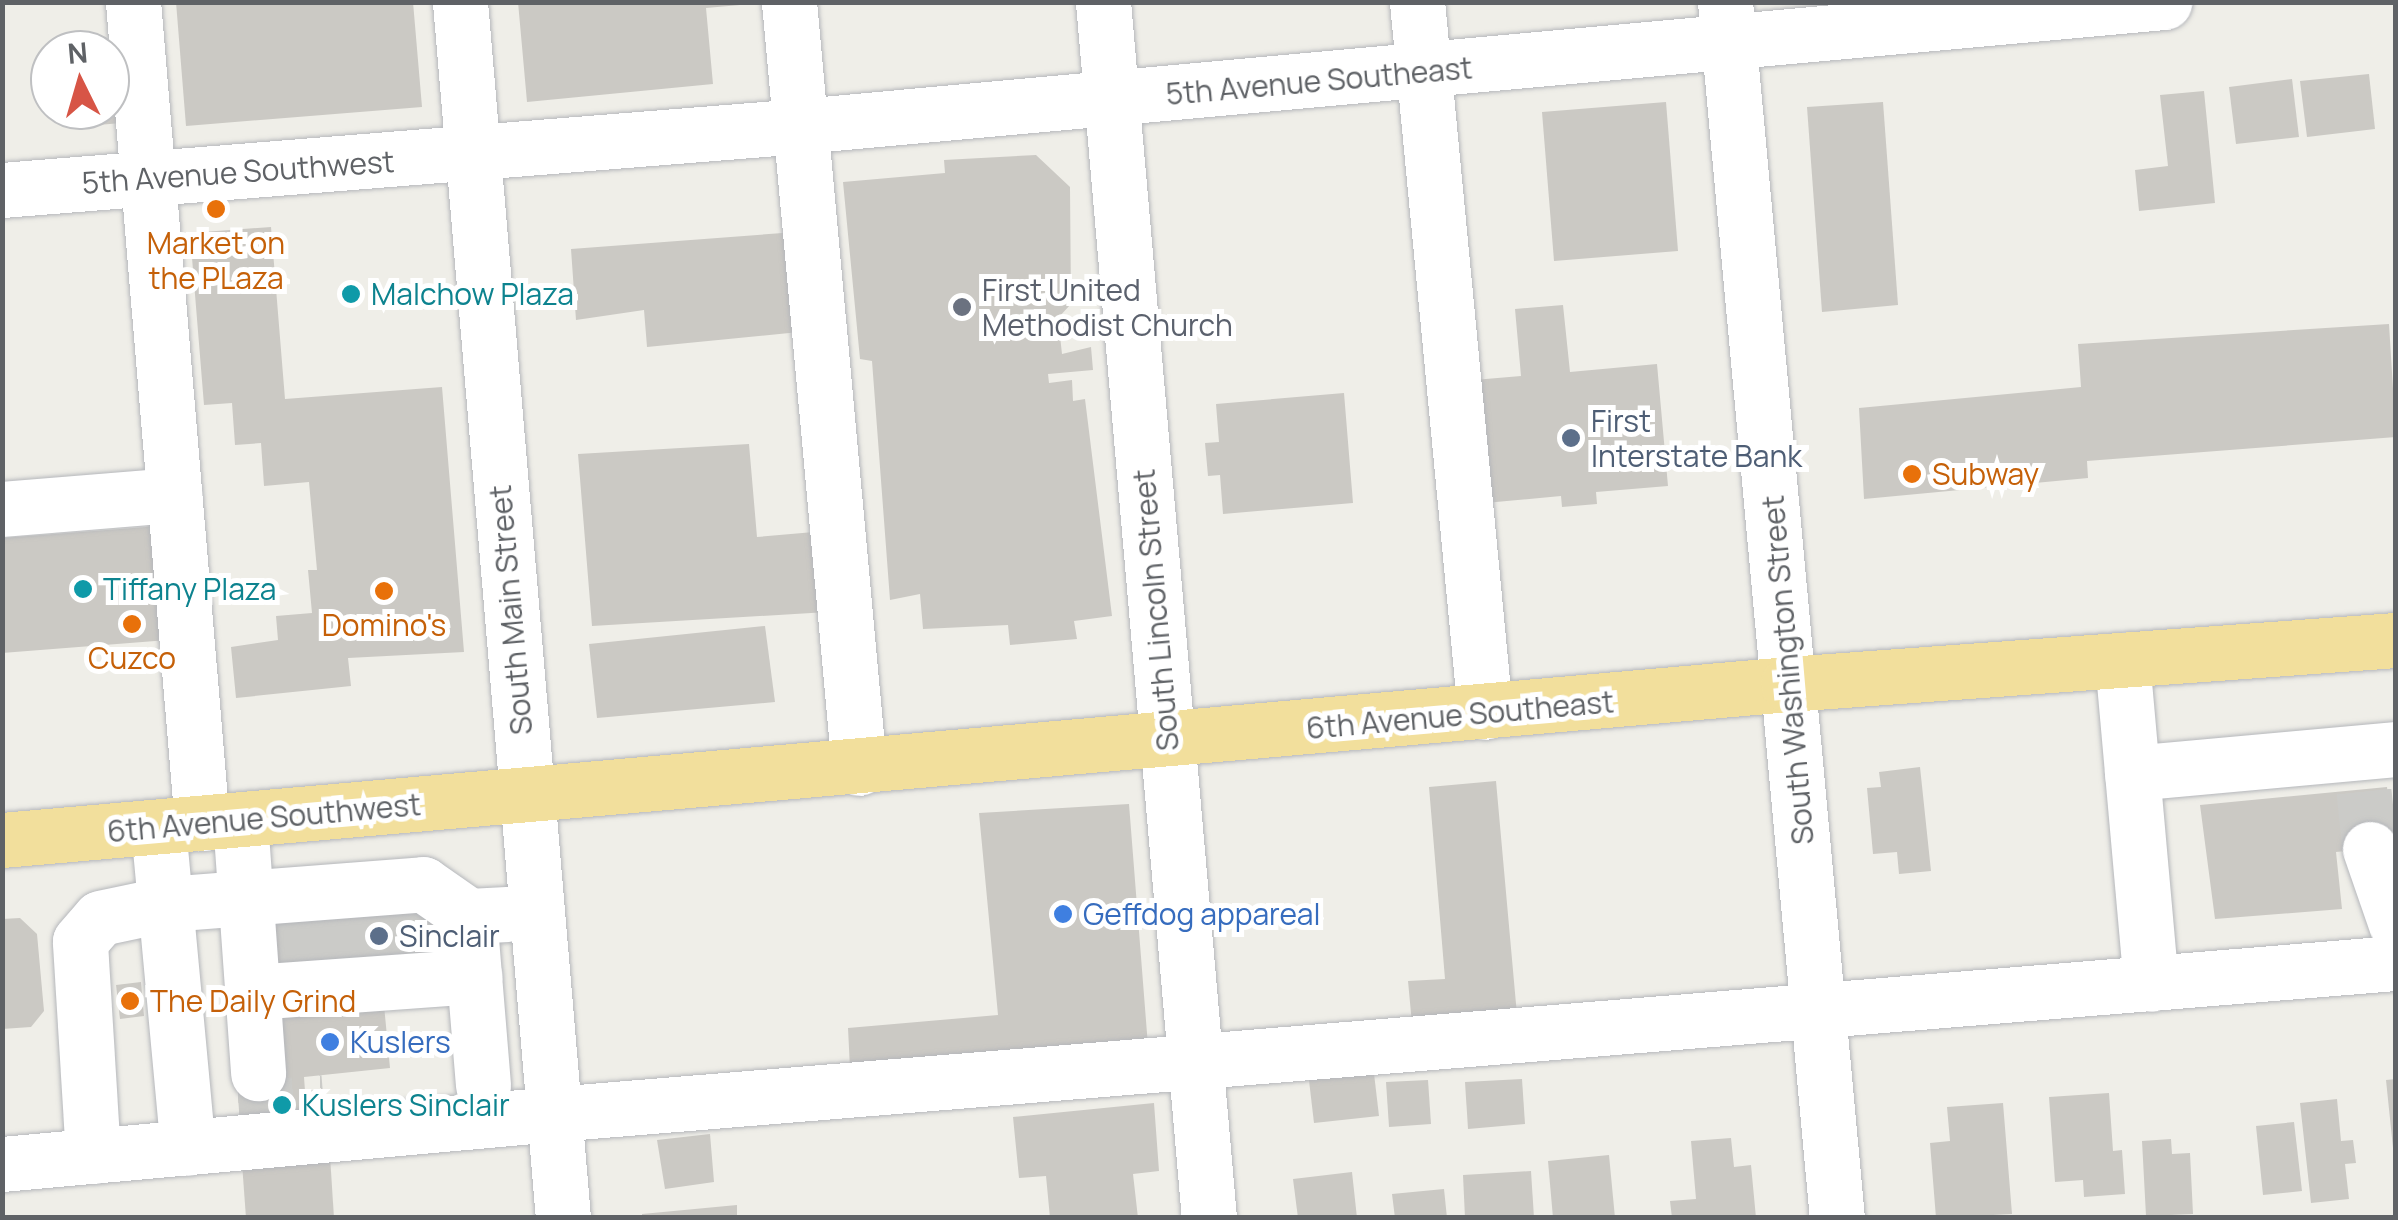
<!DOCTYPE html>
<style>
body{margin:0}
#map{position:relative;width:2398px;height:1220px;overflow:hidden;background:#efeee8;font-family:Manrope,sans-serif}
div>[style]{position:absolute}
.building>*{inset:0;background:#cbc9c4}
.minor-tunnel>*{height:55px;margin-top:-27.5px;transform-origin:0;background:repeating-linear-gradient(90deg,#cbcbc8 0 55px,transparent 0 83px)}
.roads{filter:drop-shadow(0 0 2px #b5b7bb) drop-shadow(0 0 2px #b5b7bb)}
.minor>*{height:55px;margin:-27.5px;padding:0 27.5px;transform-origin:27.5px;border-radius:27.5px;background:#fff}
.highway>*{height:55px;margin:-27.5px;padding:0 27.5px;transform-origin:27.5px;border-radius:27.5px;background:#f2df9c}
.dots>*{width:28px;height:28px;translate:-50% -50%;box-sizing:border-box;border:5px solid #fff;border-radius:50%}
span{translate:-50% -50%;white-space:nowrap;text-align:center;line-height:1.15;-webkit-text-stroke:10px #fff;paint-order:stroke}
.street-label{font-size:30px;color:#5f6266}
.food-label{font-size:30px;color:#c56008}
.left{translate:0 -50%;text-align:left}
.worship-label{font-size:30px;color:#5b616d}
.culture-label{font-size:30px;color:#0d838f}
.service-label{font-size:30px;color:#4e5e75}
.shop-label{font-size:30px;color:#366cbe}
.frame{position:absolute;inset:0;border:5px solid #5f6266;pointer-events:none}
.north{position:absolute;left:30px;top:30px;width:100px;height:100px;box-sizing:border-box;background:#fff;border:2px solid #bfc0c2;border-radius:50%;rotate:355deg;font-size:28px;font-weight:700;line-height:40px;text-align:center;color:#5f6266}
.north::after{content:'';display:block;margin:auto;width:35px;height:45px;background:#d75546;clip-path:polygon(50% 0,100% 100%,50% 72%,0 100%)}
</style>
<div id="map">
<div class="building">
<i style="clip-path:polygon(176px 2px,413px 2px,422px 107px,186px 126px)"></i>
<i style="clip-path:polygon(518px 2px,740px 2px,740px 5px,706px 8px,713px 84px,527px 102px)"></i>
<i style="clip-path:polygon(128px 61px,133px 122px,98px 125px,97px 110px,110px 110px,110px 63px)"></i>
<i style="clip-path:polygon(2369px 74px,2375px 129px,2307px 137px,2300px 81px)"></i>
<i style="clip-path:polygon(2292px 79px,2299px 137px,2236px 144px,2229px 87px)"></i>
<i style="clip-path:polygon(2204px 91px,2215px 203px,2139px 211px,2135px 170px,2168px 166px,2160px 95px)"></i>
<i style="clip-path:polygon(1666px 102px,1678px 251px,1554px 261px,1542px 112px)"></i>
<i style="clip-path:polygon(1883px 102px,1898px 305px,1822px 312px,1807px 107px)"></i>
<i style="clip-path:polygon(1036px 155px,1070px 187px,1071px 304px,1058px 318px,1062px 354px,1091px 347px,1093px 370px,1048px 374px,1049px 383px,1072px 380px,1073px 401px,1085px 399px,1112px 616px,1074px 621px,1077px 639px,1010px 645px,1008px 625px,923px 629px,920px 594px,890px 600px,872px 361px,860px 359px,843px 182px,945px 173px,944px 160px)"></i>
<i style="clip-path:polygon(271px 227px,285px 399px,442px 387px,464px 652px,348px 658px,351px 686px,236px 698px,231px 647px,278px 640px,276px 616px,312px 613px,308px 570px,317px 570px,309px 482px,264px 486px,261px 443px,235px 445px,232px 403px,204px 405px,190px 233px)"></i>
<i style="clip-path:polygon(810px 231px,819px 330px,647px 347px,644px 310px,576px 320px,571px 249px)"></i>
<i style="clip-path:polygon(1563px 305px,1570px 372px,1657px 364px,1668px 486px,1596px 492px,1597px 504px,1562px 507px,1561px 496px,1485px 503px,1474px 380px,1521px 376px,1515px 309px)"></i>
<i style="clip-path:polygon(2389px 324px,2396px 437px,2087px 461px,2088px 478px,1864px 499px,1859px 408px,2081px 387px,2078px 344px)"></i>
<i style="clip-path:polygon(1344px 393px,1353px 503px,1223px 514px,1220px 475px,1208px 476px,1205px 443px,1219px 442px,1216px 404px)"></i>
<i style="clip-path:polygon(749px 444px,757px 537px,837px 530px,844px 611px,592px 626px,578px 454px)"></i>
<i style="clip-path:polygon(159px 526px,168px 640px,2px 653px,2px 538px)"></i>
<i style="clip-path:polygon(765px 626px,775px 702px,597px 718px,589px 644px)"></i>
<i style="clip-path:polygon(1920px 767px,1931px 871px,1899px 874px,1897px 852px,1873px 854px,1867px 788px,1881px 787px,1879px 772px)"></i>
<i style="clip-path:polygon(1496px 781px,1517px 1015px,1412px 1024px,1408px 981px,1445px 979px,1429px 787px)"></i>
<i style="clip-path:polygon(2387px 787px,2393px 846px,2336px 852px,2342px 909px,2215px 919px,2200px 805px)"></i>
<i style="clip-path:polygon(1129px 804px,1148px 1046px,850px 1069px,848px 1028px,998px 1015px,979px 813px)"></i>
<i style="clip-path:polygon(433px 911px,437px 959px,267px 973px,263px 924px)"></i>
<i style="clip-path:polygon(20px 918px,37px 934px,44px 1011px,31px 1027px,2px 1029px,2px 919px)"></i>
<i style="clip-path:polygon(141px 982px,144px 1016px,120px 1019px,116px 985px)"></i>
<i style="clip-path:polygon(384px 1005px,390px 1068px,304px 1077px,305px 1091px,323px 1089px,326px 1115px,240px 1123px,238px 1097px,266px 1094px,270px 1015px)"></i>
<i style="clip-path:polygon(1373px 1065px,1379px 1116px,1314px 1123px,1308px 1072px)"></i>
<i style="clip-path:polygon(1522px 1079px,1525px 1124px,1468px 1129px,1465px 1082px)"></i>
<i style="clip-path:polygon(2396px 1079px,2396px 1148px,2393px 1148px,2386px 1080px)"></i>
<i style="clip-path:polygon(1428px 1080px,1431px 1124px,1389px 1127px,1386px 1082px)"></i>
<i style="clip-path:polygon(2109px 1093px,2113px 1151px,2122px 1150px,2125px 1194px,2084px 1197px,2083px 1180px,2055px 1182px,2049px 1097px)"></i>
<i style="clip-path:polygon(2337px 1099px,2341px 1141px,2353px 1140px,2356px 1163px,2345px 1164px,2349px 1199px,2311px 1203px,2300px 1103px)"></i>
<i style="clip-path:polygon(1154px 1103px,1159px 1171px,1133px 1174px,1138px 1218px,1050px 1218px,1046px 1176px,1019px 1178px,1013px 1117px)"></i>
<i style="clip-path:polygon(2003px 1103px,2012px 1214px,1936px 1218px,1930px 1143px,1950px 1141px,1947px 1107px)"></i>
<i style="clip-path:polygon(2294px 1122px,2302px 1191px,2263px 1195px,2256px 1126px)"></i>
<i style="clip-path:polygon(710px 1134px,714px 1182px,665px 1189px,657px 1140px)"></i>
<i style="clip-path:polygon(1731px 1138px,1734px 1167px,1751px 1165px,1756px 1218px,1672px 1218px,1670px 1201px,1696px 1199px,1691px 1141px)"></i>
<i style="clip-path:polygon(2171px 1139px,2172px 1154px,2190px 1153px,2193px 1214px,2146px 1216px,2142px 1141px)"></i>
<i style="clip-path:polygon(1609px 1155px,1615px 1218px,1553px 1218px,1548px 1161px)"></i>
<i style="clip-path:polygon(330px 1156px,334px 1218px,246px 1218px,242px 1163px)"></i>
<i style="clip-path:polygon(1531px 1171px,1534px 1218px,1465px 1218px,1463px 1175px)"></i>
<i style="clip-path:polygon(1352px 1172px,1357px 1218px,1298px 1218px,1293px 1179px)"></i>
<i style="clip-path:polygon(1444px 1189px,1447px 1218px,1395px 1218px,1392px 1194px)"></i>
<i style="clip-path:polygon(737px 1205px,737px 1218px,642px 1218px,642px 1214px)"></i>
</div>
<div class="minor-tunnel">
<i style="left:2364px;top:791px;width:58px;rotate:84.1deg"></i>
<i style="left:402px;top:913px;width:49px;rotate:85.3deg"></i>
<i style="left:351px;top:917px;width:49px;rotate:84.2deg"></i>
<i style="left:305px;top:921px;width:48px;rotate:85.2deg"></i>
<i style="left:239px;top:1109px;width:85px;rotate:-4.7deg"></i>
</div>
<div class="roads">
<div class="minor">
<i style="left:133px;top:2px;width:824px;rotate:85.2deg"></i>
<i style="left:460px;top:2px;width:1220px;rotate:85.16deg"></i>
<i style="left:789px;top:2px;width:769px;rotate:84.78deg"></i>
<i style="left:1103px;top:2px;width:1221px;rotate:85.02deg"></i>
<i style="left:1417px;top:2px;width:713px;rotate:84.53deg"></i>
<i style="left:1725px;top:2px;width:1221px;rotate:84.74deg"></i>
<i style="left:2px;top:190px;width:802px;rotate:-4.58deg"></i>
<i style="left:801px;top:126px;width:1369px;rotate:-5.2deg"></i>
<i style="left:2px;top:509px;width:173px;rotate:-4.7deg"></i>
<i style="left:2122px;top:660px;width:325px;rotate:84.9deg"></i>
<i style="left:2132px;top:773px;width:265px;rotate:-5.2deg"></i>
<i style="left:240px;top:820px;width:254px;rotate:85.9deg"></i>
<i style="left:158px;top:827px;width:322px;rotate:84.7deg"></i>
<i style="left:2370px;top:849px;width:79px;rotate:70.9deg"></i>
<i style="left:252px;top:992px;width:223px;rotate:-4.1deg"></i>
<i style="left:483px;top:1085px;width:170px;rotate:-94.7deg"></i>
<i style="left:469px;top:916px;width:38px;rotate:-3deg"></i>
<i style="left:93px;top:1156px;width:215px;rotate:-93.5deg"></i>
<i style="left:80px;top:941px;width:30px;rotate:-49deg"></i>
<i style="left:100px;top:918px;width:67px;rotate:-12deg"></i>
<i style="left:166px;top:904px;width:258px;rotate:-4.4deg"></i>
<i style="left:423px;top:884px;width:56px;rotate:34.8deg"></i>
<i style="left:2px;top:1164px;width:554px;rotate:-5.18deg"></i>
<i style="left:554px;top:1114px;width:1848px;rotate:-4.69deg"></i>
</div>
<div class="highway">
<i style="left:2px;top:840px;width:1793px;rotate:-4.99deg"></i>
<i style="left:1788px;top:684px;width:610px;rotate:-4.14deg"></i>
</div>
</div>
<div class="dots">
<i style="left:216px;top:209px;background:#e8710a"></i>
<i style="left:351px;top:294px;background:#0f9aa8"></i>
<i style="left:962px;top:307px;background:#6b7280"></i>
<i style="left:1571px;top:438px;background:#5c6f8a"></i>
<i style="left:1912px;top:474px;background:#e8710a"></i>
<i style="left:83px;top:589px;background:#0f9aa8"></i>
<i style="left:384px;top:591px;background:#e8710a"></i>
<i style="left:132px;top:624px;background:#e8710a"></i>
<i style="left:1063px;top:914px;background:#3f7fe0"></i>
<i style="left:379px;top:936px;background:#5c6f8a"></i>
<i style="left:130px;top:1001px;background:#e8710a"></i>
<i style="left:330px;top:1042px;background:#3f7fe0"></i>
<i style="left:282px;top:1105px;background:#0f9aa8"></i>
</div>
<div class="street-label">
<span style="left:1319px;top:81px;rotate:-5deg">5th Avenue Southeast</span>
<span style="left:238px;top:172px;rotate:-4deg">5th Avenue Southwest</span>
<span style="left:511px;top:610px;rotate:-95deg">South Main Street</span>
<span style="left:1156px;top:610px;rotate:-95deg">South Lincoln Street</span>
<span style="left:1788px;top:670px;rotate:-95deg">South Washington Street</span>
<span style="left:1460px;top:715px;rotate:-5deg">6th Avenue Southeast</span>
<span style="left:264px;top:818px;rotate:-5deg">6th Avenue Southwest</span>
</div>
<div class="food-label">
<span style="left:216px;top:260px">Market on<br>the PLaza</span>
<span class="left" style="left:1932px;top:474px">Subway</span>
<span style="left:384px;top:625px">Domino's</span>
<span style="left:132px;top:658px">Cuzco</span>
<span class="left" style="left:150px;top:1001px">The Daily Grind</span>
</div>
<div class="worship-label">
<span class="left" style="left:982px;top:307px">First United<br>Methodist Church</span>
</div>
<div class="culture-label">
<span class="left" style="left:371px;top:294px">Malchow Plaza</span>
<span class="left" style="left:103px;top:589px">Tiffany Plaza</span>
<span class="left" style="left:302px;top:1105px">Kuslers Sinclair</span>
</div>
<div class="service-label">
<span class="left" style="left:1591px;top:438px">First<br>Interstate Bank</span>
<span class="left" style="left:399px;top:936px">Sinclair</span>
</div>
<div class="shop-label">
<span class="left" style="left:1083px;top:914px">Geffdog appareal</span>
<span class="left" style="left:350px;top:1042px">Kuslers</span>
</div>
<div class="frame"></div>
<div class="north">N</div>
</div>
